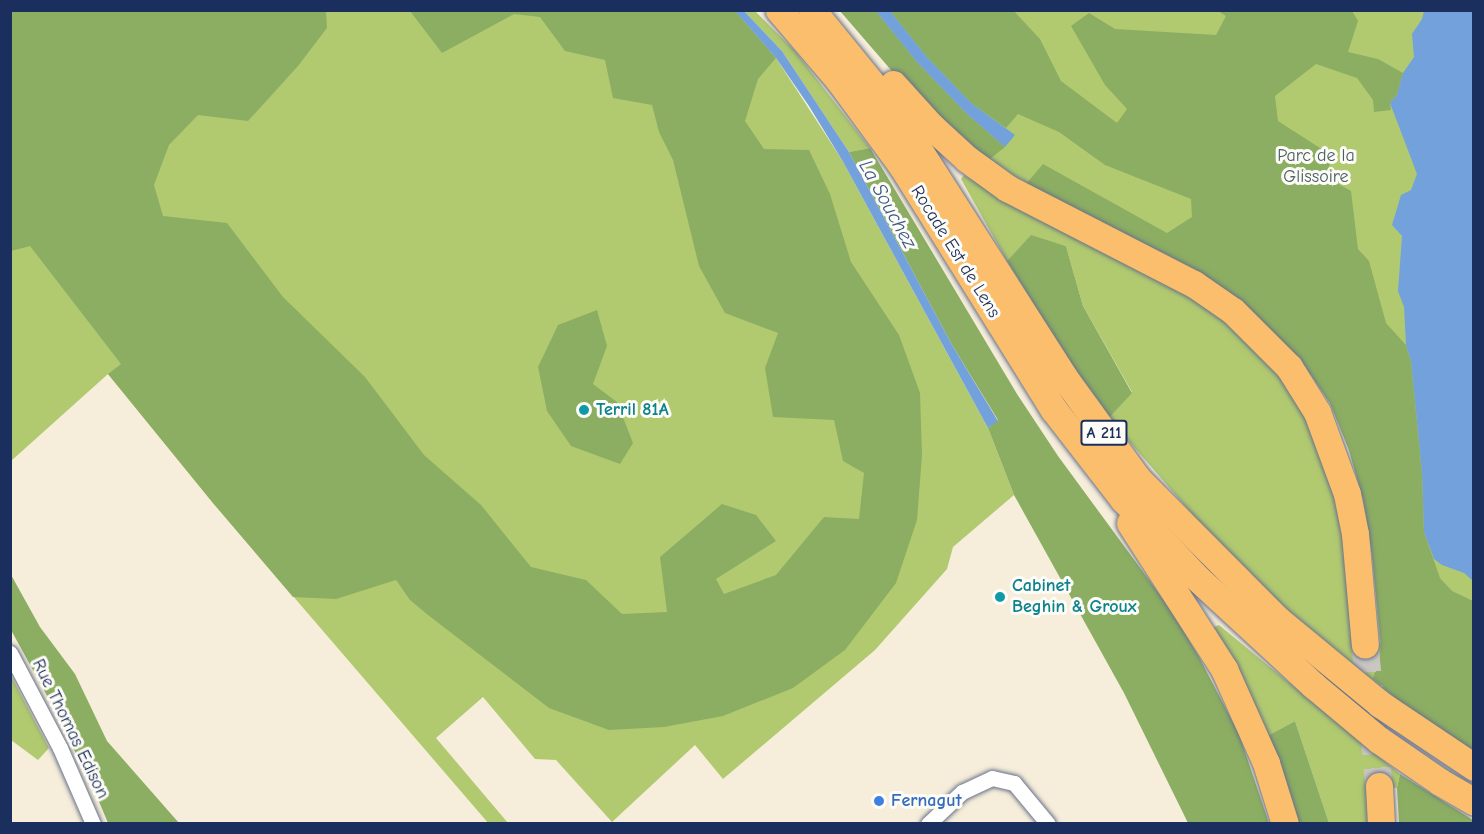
<!DOCTYPE html>
<style>
body{margin:0}
#map{position:relative;width:1484px;height:834px;overflow:hidden;background:#f6edda;font-family:"Comic Neue",sans-serif}
div>[style]{position:absolute}
.green>*{inset:0;background:#b1ca70}
.forest>*{inset:0;background:#8cae62}
.water>*{inset:0;background:#73a1db}
.highway-tunnel>*{height:27px;margin-top:-13.5px;transform-origin:0;background:repeating-linear-gradient(90deg,#cac7c1 0 27px,transparent 0 41px)}
.roads{filter:drop-shadow(0 0 2px #687289) drop-shadow(0 0 2px #687289)}
.street>*{height:15px;margin:-7.5px;padding:0 7.5px;transform-origin:7.5px;border-radius:7.5px;background:#fff}
.highway>*{height:27px;margin:-13.5px;padding:0 13.5px;transform-origin:13.5px;border-radius:13.5px;background:#fabe6d}
.dots>*{width:16px;height:16px;translate:-50% -50%;box-sizing:border-box;border:3px solid #fdfcf7;border-radius:50%}
span{translate:-50% -50%;white-space:nowrap;text-align:center;line-height:1.15;-webkit-text-stroke:6px #fdfcf7;paint-order:stroke}
.shield-label span{padding:2px 4px;background:#fdfcf7;border:2px solid;border-radius:4px;-webkit-text-stroke-width:0}
.shield-label{font-size:16px;color:#1b2f5e;font-weight:700}
.park-label{font-size:18px;color:#485e63}
.street-label{font-size:18px;color:#1b2f5e}
.culture-label{font-size:18px;color:#0d838f;font-weight:700}
.left{translate:0 -50%;text-align:left}
.shop-label{font-size:18px;color:#366cbe;font-weight:700}
.water-label{font-size:20px;color:#3a578a;font-style:italic}
.frame{position:absolute;inset:0;border:12px solid #1b2f5e;pointer-events:none}
</style>
<div id="map">
<div class="green">
<i style="clip-path:polygon(735px 10px,776px 58px,842px 160px,988px 428px,1014px 495px,953px 547px,947px 569px,875px 650px,723px 779px,695px 745px,612px 822px,556px 760px,535px 759px,483px 697px,436px 738px,508px 823px,489px 824px,213px 503px,108px 374px,11px 461px,11px 11px)"></i>
<i style="clip-path:polygon(744px 11px,755px 11px,795px 51px,870px 148px,849px 152px,782px 51px)"></i>
<i style="clip-path:polygon(840px 11px,1473px 11px,1473px 752px,1410px 711px,1284px 607px,1212px 537px,1109px 418px,1132px 392px,1083px 306px,1066px 246px,1031px 236px,1007px 261px,961px 179px,964px 175px,1007px 201px,1203px 303px,1236px 328px,1292px 390px,1311px 424px,1342px 520px,1355px 646px,1380px 643px,1372px 554px,1363px 499px,1349px 450px,1330px 403px,1300px 359px,1243px 308px,1026px 184px,966px 143px)"></i>
<i style="clip-path:polygon(1219px 625px,1400px 774px,1397px 788px,1366px 785px,1368px 823px,1329px 823px,1295px 721px,1267px 736px,1214px 627px)"></i>
<i style="clip-path:polygon(11px 676px,49px 748px,38px 760px,11px 740px)"></i>
</div>
<div class="forest">
<i style="clip-path:polygon(11px 11px,326px 11px,327px 28px,298px 66px,248px 121px,198px 115px,169px 145px,154px 185px,163px 216px,227px 223px,283px 297px,365px 377px,424px 455px,481px 505px,531px 567px,586px 580px,622px 614px,667px 612px,660px 557px,722px 504px,756px 515px,776px 541px,716px 579px,724px 594px,776px 575px,824px 517px,859px 519px,864px 473px,843px 461px,834px 420px,773px 417px,765px 368px,778px 333px,725px 313px,699px 266px,673px 160px,659px 132px,652px 105px,613px 98px,605px 60px,565px 51px,540px 17px,514px 14px,442px 53px,410px 11px,735px 11px,776px 58px,758px 79px,745px 121px,764px 149px,809px 150px,830px 194px,851px 262px,899px 335px,920px 393px,922px 455px,917px 520px,896px 583px,845px 650px,793px 688px,723px 716px,664px 727px,609px 730px,549px 708px,428px 615px,410px 600px,396px 580px,336px 599px,293px 597px,213px 503px,108px 374px,121px 364px,30px 246px,11px 251px)"></i>
<i style="clip-path:polygon(840px 11px,876px 11px,916px 61px,967px 114px,1005px 147px,990px 159px,966px 143px,923px 107px)"></i>
<i style="clip-path:polygon(890px 11px,1014px 11px,1040px 39px,1061px 81px,1117px 123px,1127px 109px,1105px 85px,1071px 26px,1089px 13px,1115px 29px,1216px 35px,1226px 16px,1218px 11px,1352px 11px,1358px 21px,1348px 52px,1378px 59px,1403px 73px,1397px 95px,1390px 103px,1391px 110px,1374px 112px,1373px 100px,1357px 78px,1316px 64px,1275px 96px,1278px 121px,1334px 157px,1324px 176px,1351px 191px,1358px 249px,1369px 261px,1386px 323px,1406px 345px,1411px 361px,1422px 473px,1424px 532px,1440px 578px,1452px 591px,1473px 601px,1473px 752px,1410px 711px,1373px 678px,1380px 657px,1381px 643px,1372px 554px,1363px 499px,1349px 450px,1330px 403px,1300px 359px,1243px 308px,1026px 184px,1043px 164px,1167px 233px,1192px 217px,1191px 199px,1105px 165px,1059px 132px,1018px 114px,1006px 128px,971px 103px,926px 56px)"></i>
<i style="clip-path:polygon(870px 148px,1017px 394px,1058px 456px,1171px 610px,1199px 657px,1239px 734px,1269px 823px,1188px 823px,1124px 693px,1014px 495px,988px 428px,998px 420px,952px 345px,849px 152px)"></i>
<i style="clip-path:polygon(1031px 235px,1066px 246px,1083px 306px,1132px 393px,1109px 418px,1073px 368px,1007px 261px)"></i>
<i style="clip-path:polygon(597px 310px,607px 346px,593px 384px,617px 402px,633px 443px,620px 464px,571px 446px,547px 411px,538px 367px,558px 325px)"></i>
<i style="clip-path:polygon(10px 573px,40px 627px,75px 674px,107px 741px,179px 823px,108px 823px,95px 792px,51px 703px,11px 630px)"></i>
<i style="clip-path:polygon(1295px 721px,1329px 823px,1295px 823px,1267px 736px)"></i>
<i style="clip-path:polygon(1400px 774px,1473px 820px,1473px 823px,1399px 823px,1397px 788px)"></i>
</div>
<div class="water">
<i style="clip-path:polygon(735px 11px,744px 11px,782px 51px,849px 152px,952px 345px,998px 421px,988px 428px,842px 160px,809px 106px,776px 58px)"></i>
<i style="clip-path:polygon(876px 11px,890px 11px,926px 56px,971px 103px,1015px 135px,1005px 147px,967px 114px,916px 61px)"></i>
<i style="clip-path:polygon(1424px 11px,1473px 11px,1473px 581px,1464px 573px,1442px 565px,1434px 559px,1424px 532px,1422px 473px,1411px 361px,1406px 345px,1404px 307px,1398px 291px,1402px 236px,1392px 225px,1401px 195px,1411px 190px,1417px 174px,1390px 103px,1397px 95px,1403px 73px,1414px 57px,1412px 34px,1422px 19px)"></i>
</div>
<div class="highway-tunnel">
<i style="left:1365px;top:645px;width:142px;rotate:84.3deg"></i>
</div>
<div class="roads">
<div class="street">
<i style="left:10px;top:653px;width:107px;rotate:62.2deg"></i>
<i style="left:60px;top:748px;width:83px;rotate:66.5deg"></i>
<i style="left:928px;top:824px;width:47px;rotate:-43.3deg"></i>
<i style="left:962px;top:792px;width:33px;rotate:-25deg"></i>
<i style="left:992px;top:778px;width:23px;rotate:13deg"></i>
<i style="left:1014px;top:783px;width:53px;rotate:50.3deg"></i>
</div>
<div class="highway">
<i style="left:779px;top:10px;width:91px;rotate:49.5deg"></i>
<i style="left:838px;top:79px;width:108px;rotate:53.7deg"></i>
<i style="left:902px;top:166px;width:287px;rotate:58.1deg"></i>
<i style="left:1054px;top:410px;width:113px;rotate:52.2deg"></i>
<i style="left:1123px;top:499px;width:105px;rotate:46.9deg"></i>
<i style="left:1195px;top:576px;width:161px;rotate:42.7deg"></i>
<i style="left:1313px;top:685px;width:86px;rotate:39.8deg"></i>
<i style="left:1379px;top:740px;width:74px;rotate:34.5deg"></i>
<i style="left:1440px;top:782px;width:39px;rotate:30deg"></i>
<i style="left:812px;top:10px;width:130px;rotate:50.9deg"></i>
<i style="left:894px;top:111px;width:316px;rotate:57.4deg"></i>
<i style="left:1064px;top:377px;width:125px;rotate:54.1deg"></i>
<i style="left:1137px;top:478px;width:199px;rotate:45.2deg"></i>
<i style="left:1277px;top:619px;width:134px;rotate:39.5deg"></i>
<i style="left:1380px;top:704px;width:113px;rotate:33.8deg"></i>
<i style="left:893px;top:84px;width:57px;rotate:47.9deg"></i>
<i style="left:931px;top:126px;width:49px;rotate:42.5deg"></i>
<i style="left:967px;top:159px;width:49px;rotate:35.9deg"></i>
<i style="left:1007px;top:188px;width:210px;rotate:27.2deg"></i>
<i style="left:1194px;top:284px;width:47px;rotate:34.7deg"></i>
<i style="left:1233px;top:311px;width:79px;rotate:45deg"></i>
<i style="left:1289px;top:367px;width:53px;rotate:58.1deg"></i>
<i style="left:1317px;top:412px;width:87px;rotate:69.9deg"></i>
<i style="left:1347px;top:494px;width:41px;rotate:78.7deg"></i>
<i style="left:1355px;top:534px;width:111px;rotate:84.9deg"></i>
<i style="left:1130px;top:523px;width:174px;rotate:57.2deg"></i>
<i style="left:1224px;top:669px;width:103px;rotate:65.9deg"></i>
<i style="left:1266px;top:763px;width:64px;rotate:72.7deg"></i>
<i style="left:1379px;top:786px;width:38px;rotate:87deg"></i>
</div>
</div>
<div class="dots">
<i style="left:584px;top:410px;background:#0f9aa8"></i>
<i style="left:1000px;top:597px;background:#0f9aa8"></i>
<i style="left:879px;top:801px;background:#3f7fe0"></i>
</div>
<div class="shield-label">
<span style="left:1104px;top:433px">A 211</span>
</div>
<div class="park-label">
<span style="left:1316px;top:167px">Parc de la<br>Glissoire</span>
</div>
<div class="street-label">
<span style="left:955px;top:252px;rotate:58deg">Rocade Est de Lens</span>
<span style="left:70px;top:729px;rotate:64deg">Rue Thomas Edison</span>
</div>
<div class="culture-label">
<span class="left" style="left:596px;top:410px">Terril 81A</span>
<span class="left" style="left:1012px;top:597px">Cabinet<br>Beghin &amp; Groux</span>
</div>
<div class="shop-label">
<span class="left" style="left:891px;top:801px">Fernagut</span>
</div>
<div class="water-label">
<span style="left:888px;top:204px;rotate:61deg">La Souchez</span>
</div>
<div class="frame"></div>
</div>
